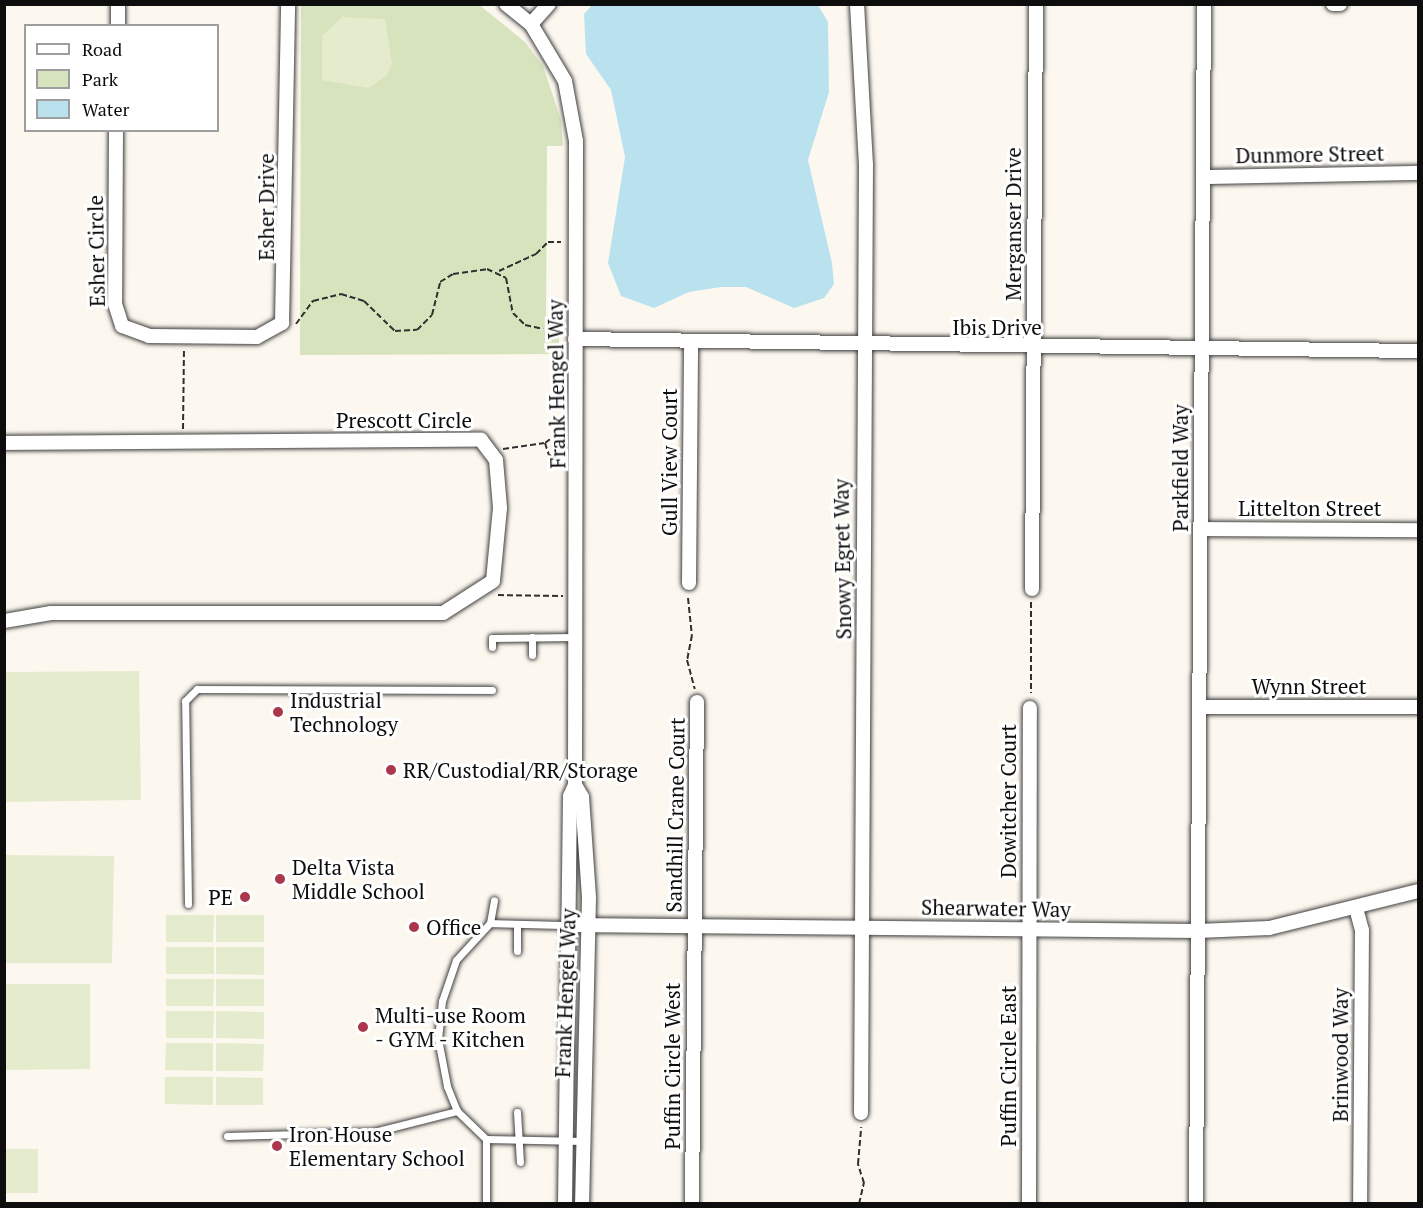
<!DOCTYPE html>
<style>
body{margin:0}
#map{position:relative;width:1423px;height:1208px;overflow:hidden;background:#fdf8ef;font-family:"PT Serif",serif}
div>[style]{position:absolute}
.green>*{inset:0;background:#d6e3bc}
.pitch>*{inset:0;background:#e5eccd}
.water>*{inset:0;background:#bae2ee}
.path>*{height:2px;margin-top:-1px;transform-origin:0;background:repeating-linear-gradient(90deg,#2f2f2f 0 6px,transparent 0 9px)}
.roads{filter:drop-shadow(0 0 2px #404040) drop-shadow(0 0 2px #404040)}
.service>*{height:7px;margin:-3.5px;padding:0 3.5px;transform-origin:3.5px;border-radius:3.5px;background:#fff}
.minor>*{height:14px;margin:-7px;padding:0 7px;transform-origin:7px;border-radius:7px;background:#fff}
.dots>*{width:16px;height:16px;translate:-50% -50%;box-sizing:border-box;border:3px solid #fff;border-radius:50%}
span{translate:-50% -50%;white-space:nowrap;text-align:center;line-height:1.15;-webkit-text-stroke:6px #fff;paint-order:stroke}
.street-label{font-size:21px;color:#0d0d0d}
.poi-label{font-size:21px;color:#0d0d0d}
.left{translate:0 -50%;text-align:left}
.right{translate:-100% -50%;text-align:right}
.frame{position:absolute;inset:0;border:6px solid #0d0d0d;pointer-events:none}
.legend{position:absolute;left:24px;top:24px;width:195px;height:108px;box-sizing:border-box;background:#fff;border:2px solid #9e9e9e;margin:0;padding:8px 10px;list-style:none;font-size:18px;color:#0d0d0d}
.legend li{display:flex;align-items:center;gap:12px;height:30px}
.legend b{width:30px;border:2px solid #9e9e9e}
</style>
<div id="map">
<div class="green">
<i style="clip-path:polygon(478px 4px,525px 42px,543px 66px,561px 120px,563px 146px,547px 146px,546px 333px,559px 334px,559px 354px,300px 355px,301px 5px)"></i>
</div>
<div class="pitch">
<i style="clip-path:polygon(342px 17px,385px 19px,392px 64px,387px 75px,369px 88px,322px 80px,322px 36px)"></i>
<i style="clip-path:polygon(139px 671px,141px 800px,5px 802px,5px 672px)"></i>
<i style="clip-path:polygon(5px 855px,114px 856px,112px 963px,5px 963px)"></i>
<i style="clip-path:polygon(166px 915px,214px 915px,213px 942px,166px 942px)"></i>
<i style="clip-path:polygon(216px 915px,264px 915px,264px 942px,216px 942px)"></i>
<i style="clip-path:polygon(166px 947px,214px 947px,214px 974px,166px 974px)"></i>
<i style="clip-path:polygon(216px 947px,264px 947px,264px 975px,216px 974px)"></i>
<i style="clip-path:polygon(166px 979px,214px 979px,213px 1006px,166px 1006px)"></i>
<i style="clip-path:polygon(216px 979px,264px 979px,264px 1006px,216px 1006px)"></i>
<i style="clip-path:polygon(4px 984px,90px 984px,90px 1069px,5px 1070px)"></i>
<i style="clip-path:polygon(166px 1011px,214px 1011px,213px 1038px,166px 1038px)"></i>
<i style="clip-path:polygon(216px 1011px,264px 1012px,264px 1039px,216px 1038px)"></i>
<i style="clip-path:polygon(166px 1043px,213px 1043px,213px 1071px,165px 1070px)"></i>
<i style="clip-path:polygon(216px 1043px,264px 1044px,263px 1071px,216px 1071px)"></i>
<i style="clip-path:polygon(165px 1077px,213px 1077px,213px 1105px,165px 1104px)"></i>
<i style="clip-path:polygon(216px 1077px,263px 1078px,263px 1105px,216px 1105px)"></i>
<i style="clip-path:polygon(4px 1149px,38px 1149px,38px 1193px,5px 1193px)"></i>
</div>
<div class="water">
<i style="clip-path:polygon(592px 5px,818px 5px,828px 22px,829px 92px,808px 160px,832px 263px,834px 284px,824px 298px,794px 308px,746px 287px,721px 287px,689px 292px,654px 308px,621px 296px,608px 263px,625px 157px,611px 90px,586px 54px,584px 14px)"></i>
</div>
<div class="path">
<i style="left:499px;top:271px;width:41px;rotate:-24.7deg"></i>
<i style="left:536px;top:254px;width:17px;rotate:-45deg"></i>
<i style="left:548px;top:242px;width:13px"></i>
<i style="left:296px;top:324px;width:29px;rotate:-54deg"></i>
<i style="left:313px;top:301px;width:29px;rotate:-14deg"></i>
<i style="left:341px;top:294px;width:24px;rotate:17deg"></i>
<i style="left:364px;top:301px;width:43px;rotate:44.1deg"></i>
<i style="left:395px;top:331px;width:22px;rotate:-3deg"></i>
<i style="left:417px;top:330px;width:21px;rotate:-45deg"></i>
<i style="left:432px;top:315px;width:34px;rotate:-76deg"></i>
<i style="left:440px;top:282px;width:15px;rotate:-32deg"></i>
<i style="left:453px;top:274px;width:34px;rotate:-8deg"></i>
<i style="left:487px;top:269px;width:21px;rotate:25deg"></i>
<i style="left:506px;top:278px;width:36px;rotate:79deg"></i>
<i style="left:513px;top:313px;width:17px;rotate:45deg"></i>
<i style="left:525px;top:325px;width:38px;rotate:12deg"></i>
<i style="left:183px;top:429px;width:78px;rotate:-89.3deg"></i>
<i style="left:545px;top:443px;width:20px;rotate:-37deg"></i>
<i style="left:503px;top:449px;width:42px;rotate:-8.1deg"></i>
<i style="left:545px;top:443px;width:13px;rotate:72deg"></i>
<i style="left:549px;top:455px;width:15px;rotate:20deg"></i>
<i style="left:498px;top:595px;width:65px;rotate:0.9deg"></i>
<i style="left:688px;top:598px;width:37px;rotate:84deg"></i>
<i style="left:692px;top:635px;width:25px;rotate:101deg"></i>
<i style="left:687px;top:660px;width:30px;rotate:75deg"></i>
<i style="left:1031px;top:602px;width:91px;rotate:90deg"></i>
<i style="left:859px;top:1204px;width:22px;rotate:-77deg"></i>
<i style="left:864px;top:1183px;width:20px;rotate:-108deg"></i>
<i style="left:858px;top:1164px;width:37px;rotate:-85deg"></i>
</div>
<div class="roads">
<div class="service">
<i style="left:492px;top:647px;width:9px;rotate:-90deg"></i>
<i style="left:492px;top:638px;width:84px;rotate:-0.7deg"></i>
<i style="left:532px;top:655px;width:18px;rotate:-90deg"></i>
<i style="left:188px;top:904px;width:203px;rotate:-90.8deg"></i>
<i style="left:185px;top:701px;width:17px;rotate:-45deg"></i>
<i style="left:197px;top:689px;width:295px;rotate:0.2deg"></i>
<i style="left:490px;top:923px;width:23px;rotate:-80deg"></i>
<i style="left:517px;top:951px;width:24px;rotate:-90deg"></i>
<i style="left:517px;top:1112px;width:50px;rotate:86.6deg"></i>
<i style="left:227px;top:1136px;width:147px;rotate:-1.6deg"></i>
<i style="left:374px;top:1132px;width:86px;rotate:-14.2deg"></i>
<i style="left:486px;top:1139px;width:97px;rotate:1.2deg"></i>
<i style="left:486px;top:1204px;width:65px;rotate:-90deg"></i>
<i style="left:486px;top:1139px;width:40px;rotate:-136deg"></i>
<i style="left:457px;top:1111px;width:27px;rotate:-112deg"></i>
<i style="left:447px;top:1086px;width:48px;rotate:-100.8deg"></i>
<i style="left:438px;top:1039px;width:38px;rotate:-84deg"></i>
<i style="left:442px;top:1001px;width:43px;rotate:-71.1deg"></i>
<i style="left:456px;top:960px;width:50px;rotate:-47.4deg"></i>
<i style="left:490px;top:923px;width:78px;rotate:1.5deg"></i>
</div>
<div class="minor">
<i style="left:506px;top:4px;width:32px;rotate:39deg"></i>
<i style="left:531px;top:24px;width:66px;rotate:59.2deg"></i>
<i style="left:565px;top:81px;width:61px;rotate:79.6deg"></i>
<i style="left:576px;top:141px;width:644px;rotate:90.09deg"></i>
<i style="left:575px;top:785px;width:12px;rotate:114deg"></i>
<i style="left:570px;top:796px;width:408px;rotate:90.7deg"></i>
<i style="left:857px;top:4px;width:160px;rotate:86.8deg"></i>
<i style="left:866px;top:164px;width:949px;rotate:90.3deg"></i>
<i style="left:1333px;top:4px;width:7px"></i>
<i style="left:531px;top:24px;width:27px;rotate:-48deg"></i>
<i style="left:118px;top:26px;width:22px;rotate:-90deg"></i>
<i style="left:116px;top:130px;width:174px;rotate:90.3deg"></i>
<i style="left:115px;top:304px;width:23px;rotate:72deg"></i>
<i style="left:122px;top:326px;width:29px;rotate:20deg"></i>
<i style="left:149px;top:336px;width:108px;rotate:0.5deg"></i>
<i style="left:257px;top:337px;width:29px;rotate:-29deg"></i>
<i style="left:282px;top:323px;width:319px;rotate:-88.9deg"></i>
<i style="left:1203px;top:177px;width:215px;rotate:-1.1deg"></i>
<i style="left:575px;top:339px;width:843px;rotate:0.82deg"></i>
<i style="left:4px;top:443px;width:477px;rotate:-0.4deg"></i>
<i style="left:481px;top:440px;width:25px;rotate:53deg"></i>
<i style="left:496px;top:460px;width:48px;rotate:85.2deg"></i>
<i style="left:500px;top:508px;width:73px;rotate:95.5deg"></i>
<i style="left:493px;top:581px;width:59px;rotate:147.4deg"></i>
<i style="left:443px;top:613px;width:392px;rotate:180deg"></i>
<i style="left:51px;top:613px;width:48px;rotate:170.3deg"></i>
<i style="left:1200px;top:529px;width:218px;rotate:0.3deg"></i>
<i style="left:689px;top:583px;width:241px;rotate:-89.5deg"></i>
<i style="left:1032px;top:589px;width:585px;rotate:-89.61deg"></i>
<i style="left:1199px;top:707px;width:219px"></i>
<i style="left:575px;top:785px;width:14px;rotate:60deg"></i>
<i style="left:582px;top:797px;width:101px;rotate:86deg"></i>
<i style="left:589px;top:898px;width:306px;rotate:91.3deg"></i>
<i style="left:1356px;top:908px;width:23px;rotate:75deg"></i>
<i style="left:1362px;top:930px;width:274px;rotate:90.4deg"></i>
<i style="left:568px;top:925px;width:630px;rotate:0.55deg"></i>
<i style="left:1198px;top:931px;width:71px;rotate:-2.4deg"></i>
<i style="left:1269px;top:928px;width:154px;rotate:-13.9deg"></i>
<i style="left:692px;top:1204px;width:502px;rotate:-89.43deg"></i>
<i style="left:1029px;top:1204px;width:496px;rotate:-89.9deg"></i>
<i style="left:1196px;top:1204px;width:1200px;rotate:-89.62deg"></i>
</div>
</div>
<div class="dots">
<i style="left:278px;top:712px;background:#ab374d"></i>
<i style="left:391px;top:770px;background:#ab374d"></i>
<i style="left:280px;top:879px;background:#ab374d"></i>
<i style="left:245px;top:897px;background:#ab374d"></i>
<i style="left:414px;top:927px;background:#ab374d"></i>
<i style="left:363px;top:1027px;background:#ab374d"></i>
<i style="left:277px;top:1146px;background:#ab374d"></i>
</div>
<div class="street-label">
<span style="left:1310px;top:154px;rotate:-1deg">Dunmore Street</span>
<span style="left:266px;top:207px;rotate:-90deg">Esher Drive</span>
<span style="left:1013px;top:224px;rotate:-90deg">Merganser Drive</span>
<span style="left:96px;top:251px;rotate:-91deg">Esher Circle</span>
<span style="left:997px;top:327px">Ibis Drive</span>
<span style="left:556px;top:384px;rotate:-91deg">Frank Hengel Way</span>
<span style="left:404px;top:420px">Prescott Circle</span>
<span style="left:669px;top:462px;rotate:-90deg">Gull View Court</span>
<span style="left:1180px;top:468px;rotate:-90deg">Parkfield Way</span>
<span style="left:1310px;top:508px">Littelton Street</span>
<span style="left:842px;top:559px;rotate:-91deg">Snowy Egret Way</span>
<span style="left:1309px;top:686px">Wynn Street</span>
<span style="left:1008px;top:801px;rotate:-90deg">Dowitcher Court</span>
<span style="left:675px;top:815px;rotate:-89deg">Sandhill Crane Court</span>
<span style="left:996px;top:908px;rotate:1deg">Shearwater Way</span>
<span style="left:565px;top:993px;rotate:-88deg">Frank Hengel Way</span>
<span style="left:1340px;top:1055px;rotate:-90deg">Brinwood Way</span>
<span style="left:672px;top:1066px;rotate:-90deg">Puffin Circle West</span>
<span style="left:1008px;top:1066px;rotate:-90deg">Puffin Circle East</span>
</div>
<div class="poi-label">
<span class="left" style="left:290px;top:712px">Industrial<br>Technology</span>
<span class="left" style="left:403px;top:770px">RR/Custodial/RR/Storage</span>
<span class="left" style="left:292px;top:879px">Delta Vista<br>Middle School</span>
<span class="right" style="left:233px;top:897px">PE</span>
<span class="left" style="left:426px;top:927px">Office</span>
<span class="left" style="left:375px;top:1027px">Multi-use Room<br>- GYM - Kitchen</span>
<span class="left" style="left:289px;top:1146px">Iron House<br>Elementary School</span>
</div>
<div class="frame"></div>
<ul class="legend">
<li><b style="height:8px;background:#fff"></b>Road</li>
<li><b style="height:16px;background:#d6e3bc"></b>Park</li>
<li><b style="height:16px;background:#bae2ee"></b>Water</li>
</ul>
</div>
